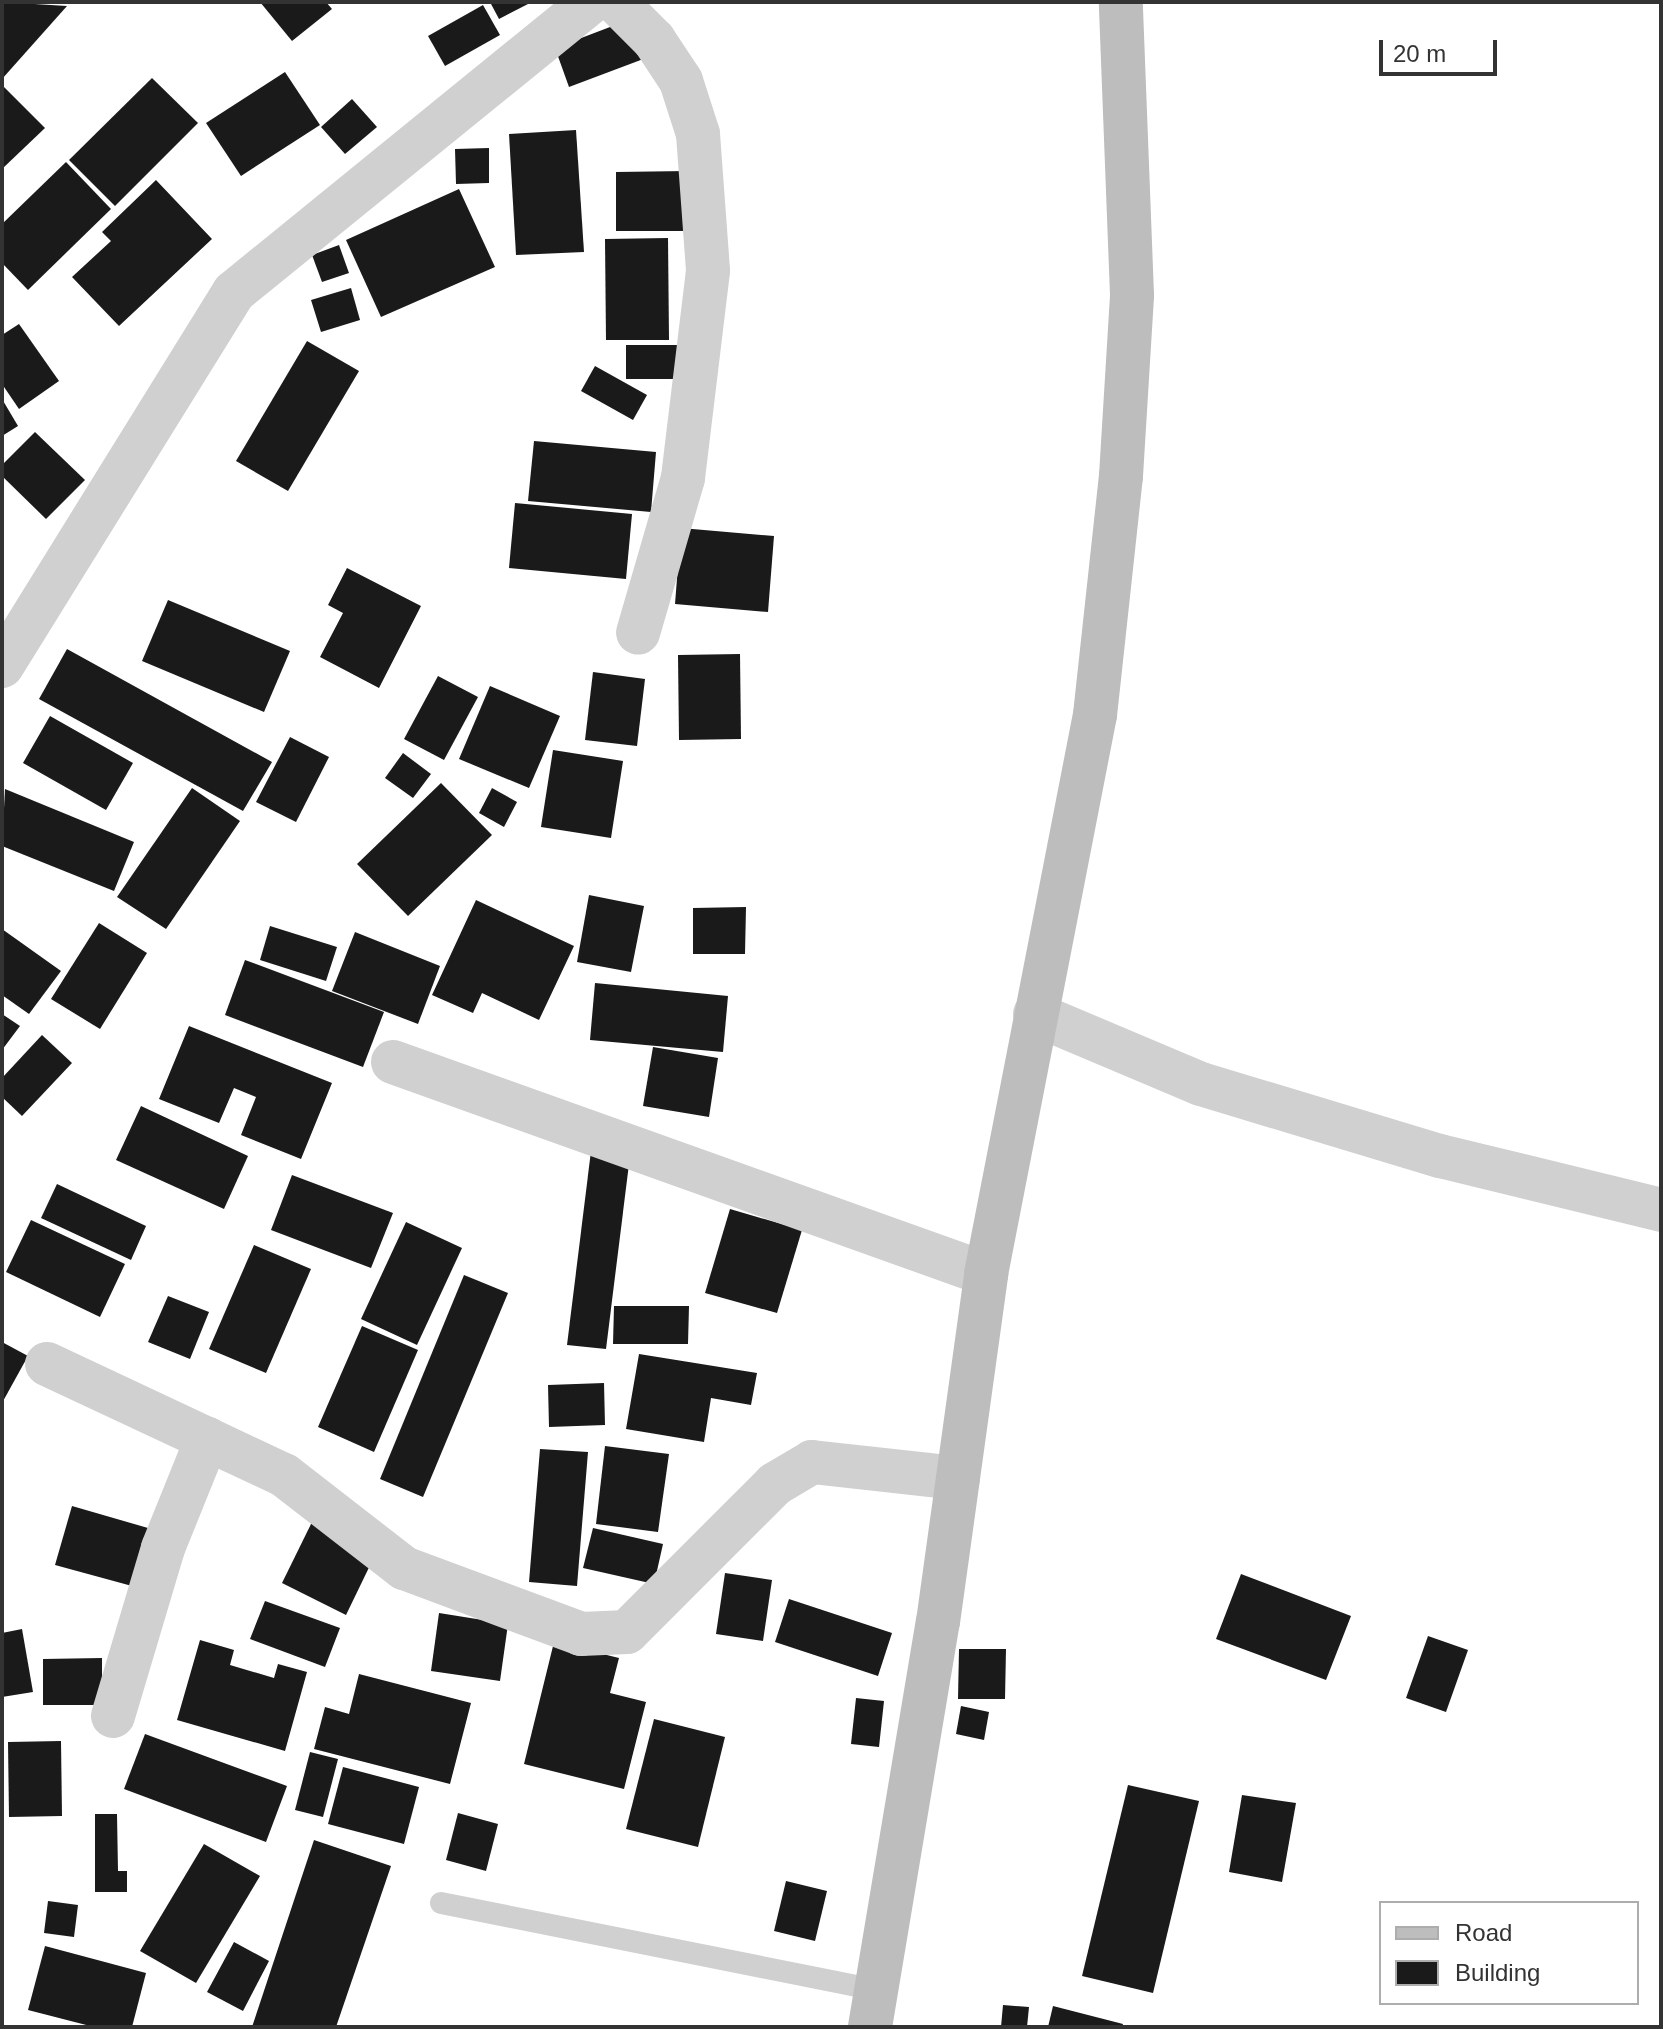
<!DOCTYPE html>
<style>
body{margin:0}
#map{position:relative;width:1663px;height:2029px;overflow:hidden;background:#fff;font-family:Helvetica,sans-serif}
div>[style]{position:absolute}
.building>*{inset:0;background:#1a1a1a}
.lane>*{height:22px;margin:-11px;padding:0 11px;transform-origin:11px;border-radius:11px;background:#d0d0d0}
.street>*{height:44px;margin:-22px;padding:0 22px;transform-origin:22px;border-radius:22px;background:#d0d0d0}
.secondary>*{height:44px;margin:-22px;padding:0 22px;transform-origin:22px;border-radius:22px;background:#bdbdbd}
span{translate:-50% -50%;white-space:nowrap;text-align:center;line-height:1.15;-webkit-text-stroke:8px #fff;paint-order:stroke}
.frame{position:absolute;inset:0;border:4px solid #333;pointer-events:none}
.legend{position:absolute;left:1379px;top:1901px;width:260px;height:104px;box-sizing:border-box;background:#fff;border:2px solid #adadad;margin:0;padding:10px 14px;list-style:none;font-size:24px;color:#333}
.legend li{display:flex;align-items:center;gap:16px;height:40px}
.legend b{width:40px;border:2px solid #adadad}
.scale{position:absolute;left:1379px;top:40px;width:118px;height:36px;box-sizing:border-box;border:4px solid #333;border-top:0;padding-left:10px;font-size:24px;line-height:28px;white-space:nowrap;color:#333;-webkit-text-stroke:6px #fff;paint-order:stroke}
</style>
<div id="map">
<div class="building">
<i style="clip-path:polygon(2px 2px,67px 6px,2px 79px)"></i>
<i style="clip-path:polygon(260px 2px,326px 2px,332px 9px,292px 41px)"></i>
<i style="clip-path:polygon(490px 2px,527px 2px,528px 4px,499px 19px)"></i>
<i style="clip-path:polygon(483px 5px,500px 35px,445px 66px,428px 36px)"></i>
<i style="clip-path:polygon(631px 19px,646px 58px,569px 87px,555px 48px)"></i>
<i style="clip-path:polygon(285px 72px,320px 125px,241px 176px,206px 123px)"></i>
<i style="clip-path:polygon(152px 78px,198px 123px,115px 206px,69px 160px)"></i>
<i style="clip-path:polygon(2px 85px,45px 128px,2px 169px)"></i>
<i style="clip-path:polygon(352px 99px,377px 127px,345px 154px,321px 127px)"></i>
<i style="clip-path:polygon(576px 130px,584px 252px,516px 255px,509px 134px)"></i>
<i style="clip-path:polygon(489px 148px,489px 183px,456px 184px,455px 149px)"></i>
<i style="clip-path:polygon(66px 162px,111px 209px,28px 290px,2px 263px,2px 224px)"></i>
<i style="clip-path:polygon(687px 171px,688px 231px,616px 231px,616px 172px)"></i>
<i style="clip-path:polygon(156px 180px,212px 239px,119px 326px,72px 277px,111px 241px,102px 232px)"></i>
<i style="clip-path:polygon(459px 189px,495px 267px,381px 317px,346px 240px)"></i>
<i style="clip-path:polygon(668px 238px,669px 340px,606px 340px,605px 239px)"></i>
<i style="clip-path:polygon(339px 245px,349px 273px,322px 282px,312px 255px)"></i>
<i style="clip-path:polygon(351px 288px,360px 320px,321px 332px,311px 300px)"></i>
<i style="clip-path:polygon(19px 324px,59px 381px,19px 409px,2px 384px,2px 335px)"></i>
<i style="clip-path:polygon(307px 341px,359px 371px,288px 491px,236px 461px)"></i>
<i style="clip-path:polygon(626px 345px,684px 345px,684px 379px,626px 379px)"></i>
<i style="clip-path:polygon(595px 366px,647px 395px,633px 420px,581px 391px)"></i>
<i style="clip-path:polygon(2px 399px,18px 426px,2px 436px)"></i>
<i style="clip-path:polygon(35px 432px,85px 480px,46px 519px,2px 476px,2px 465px)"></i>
<i style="clip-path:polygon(534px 441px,656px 452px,651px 512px,528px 501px)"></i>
<i style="clip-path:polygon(515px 503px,632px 514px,626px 579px,509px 568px)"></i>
<i style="clip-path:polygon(681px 528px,774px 536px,768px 612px,675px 604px)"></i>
<i style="clip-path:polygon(347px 568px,421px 606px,379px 688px,320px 657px,343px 613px,328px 605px)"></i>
<i style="clip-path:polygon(168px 600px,290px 651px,264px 712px,142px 661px)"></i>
<i style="clip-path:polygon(67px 649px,272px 762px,243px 811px,39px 699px)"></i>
<i style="clip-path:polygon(740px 654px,741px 739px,679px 740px,678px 655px)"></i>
<i style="clip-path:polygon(593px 672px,645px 679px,637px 746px,585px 740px)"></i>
<i style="clip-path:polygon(438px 676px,478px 697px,444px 760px,404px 739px)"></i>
<i style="clip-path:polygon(490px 686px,560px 716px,529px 788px,459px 759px)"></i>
<i style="clip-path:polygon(50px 716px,133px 763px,106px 810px,23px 763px)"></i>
<i style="clip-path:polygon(290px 737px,329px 757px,296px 822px,256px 802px)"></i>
<i style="clip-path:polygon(553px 750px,623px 761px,611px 838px,541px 827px)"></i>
<i style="clip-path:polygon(403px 753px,431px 774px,413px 798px,385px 778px)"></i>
<i style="clip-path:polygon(441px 783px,492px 835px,408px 916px,357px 864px)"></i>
<i style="clip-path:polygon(192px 788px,240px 821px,166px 929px,117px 897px)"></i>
<i style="clip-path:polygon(492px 788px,517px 802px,504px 827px,479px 813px)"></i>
<i style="clip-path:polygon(5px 789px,134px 842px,114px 891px,2px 846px)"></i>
<i style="clip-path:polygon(589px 895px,644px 906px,631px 972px,577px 962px)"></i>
<i style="clip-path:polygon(476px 900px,574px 946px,539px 1020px,482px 993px,473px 1013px,432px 995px)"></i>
<i style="clip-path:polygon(746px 907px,745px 954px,693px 954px,693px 908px)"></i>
<i style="clip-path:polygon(99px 923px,147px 953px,100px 1029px,51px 999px)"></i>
<i style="clip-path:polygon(270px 926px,337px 947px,326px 981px,260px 960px)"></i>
<i style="clip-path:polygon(2px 929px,61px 971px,29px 1014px,2px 995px)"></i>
<i style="clip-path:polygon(355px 932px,440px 966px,418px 1024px,332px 991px)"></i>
<i style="clip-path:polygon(245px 960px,384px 1012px,363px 1067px,225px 1015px)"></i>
<i style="clip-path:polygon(595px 983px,728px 996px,723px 1052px,590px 1040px)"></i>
<i style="clip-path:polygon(2px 1014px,20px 1026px,2px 1050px)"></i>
<i style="clip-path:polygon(189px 1026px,332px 1083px,301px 1159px,241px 1135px,256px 1097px,234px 1088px,219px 1123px,159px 1099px)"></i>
<i style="clip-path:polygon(42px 1035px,72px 1063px,22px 1116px,2px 1097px,2px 1078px)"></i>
<i style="clip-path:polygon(653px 1047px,718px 1058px,709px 1117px,643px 1106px)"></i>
<i style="clip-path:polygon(141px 1106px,248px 1156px,224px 1209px,116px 1160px)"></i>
<i style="clip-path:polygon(591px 1151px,630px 1156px,606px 1349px,567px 1345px)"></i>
<i style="clip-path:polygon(292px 1175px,393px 1213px,371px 1268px,271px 1230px)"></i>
<i style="clip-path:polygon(57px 1184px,146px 1226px,131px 1260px,41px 1218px)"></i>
<i style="clip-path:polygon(730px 1209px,802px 1230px,777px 1313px,705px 1293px)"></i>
<i style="clip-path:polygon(31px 1220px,125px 1264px,100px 1317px,6px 1272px)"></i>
<i style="clip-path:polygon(406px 1222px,462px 1248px,417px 1345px,361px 1319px)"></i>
<i style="clip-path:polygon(254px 1245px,311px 1269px,266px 1373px,209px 1349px)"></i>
<i style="clip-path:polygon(464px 1275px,508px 1293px,423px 1497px,380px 1479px)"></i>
<i style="clip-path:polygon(168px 1296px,209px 1312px,190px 1359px,148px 1342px)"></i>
<i style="clip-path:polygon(614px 1306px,689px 1306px,688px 1344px,613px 1344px)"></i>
<i style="clip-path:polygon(362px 1326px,418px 1350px,374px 1452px,318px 1427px)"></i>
<i style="clip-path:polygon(2px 1342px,28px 1356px,2px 1403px)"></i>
<i style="clip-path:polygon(639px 1354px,757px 1373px,751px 1405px,711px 1398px,704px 1442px,626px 1429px)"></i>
<i style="clip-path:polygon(604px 1383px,605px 1425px,549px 1427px,548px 1385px)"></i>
<i style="clip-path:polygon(605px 1446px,669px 1454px,658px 1532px,596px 1524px)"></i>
<i style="clip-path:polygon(540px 1449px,588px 1452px,577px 1586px,529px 1582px)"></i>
<i style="clip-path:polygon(72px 1506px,148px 1528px,132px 1586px,55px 1565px)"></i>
<i style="clip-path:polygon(312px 1522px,376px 1553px,346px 1615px,282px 1583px)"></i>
<i style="clip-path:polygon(593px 1528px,663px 1544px,654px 1584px,583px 1568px)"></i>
<i style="clip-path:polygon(725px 1573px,772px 1580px,763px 1641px,716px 1634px)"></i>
<i style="clip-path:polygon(1241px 1574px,1351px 1616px,1326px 1680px,1216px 1639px)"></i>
<i style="clip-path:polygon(789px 1599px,892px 1633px,878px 1676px,775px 1642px)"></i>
<i style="clip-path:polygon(265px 1601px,340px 1628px,325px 1667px,250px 1639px)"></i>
<i style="clip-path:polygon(439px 1613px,508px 1624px,500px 1681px,431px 1671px)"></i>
<i style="clip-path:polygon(22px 1629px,33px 1692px,2px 1697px,2px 1633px)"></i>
<i style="clip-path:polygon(1428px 1636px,1468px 1650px,1446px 1712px,1406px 1698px)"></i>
<i style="clip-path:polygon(200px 1640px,234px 1650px,230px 1665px,274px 1678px,278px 1664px,307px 1672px,285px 1751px,177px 1720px)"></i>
<i style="clip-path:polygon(554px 1642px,619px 1658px,610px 1693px,646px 1702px,624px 1789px,524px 1764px)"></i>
<i style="clip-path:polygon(959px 1649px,1006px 1649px,1005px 1699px,958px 1699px)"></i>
<i style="clip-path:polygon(102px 1658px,102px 1705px,43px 1705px,43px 1659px)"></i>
<i style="clip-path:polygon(359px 1674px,471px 1703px,450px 1784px,314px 1749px,325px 1707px,349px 1714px)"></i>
<i style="clip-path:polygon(856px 1698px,884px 1701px,879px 1747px,851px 1744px)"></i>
<i style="clip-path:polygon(961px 1706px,989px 1712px,984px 1740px,956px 1734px)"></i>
<i style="clip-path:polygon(654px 1719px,725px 1737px,698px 1847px,626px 1829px)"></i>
<i style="clip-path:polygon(145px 1734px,287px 1786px,266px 1842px,124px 1789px)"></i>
<i style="clip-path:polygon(61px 1741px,62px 1816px,9px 1817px,8px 1742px)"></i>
<i style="clip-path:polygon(310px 1752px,338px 1759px,323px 1817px,295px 1810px)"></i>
<i style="clip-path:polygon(343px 1767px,419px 1787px,404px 1844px,328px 1824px)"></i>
<i style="clip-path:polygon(1128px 1785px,1199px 1801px,1153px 1993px,1082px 1976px)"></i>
<i style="clip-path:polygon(1242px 1795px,1296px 1803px,1282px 1882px,1229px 1872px)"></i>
<i style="clip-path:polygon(458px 1813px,498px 1824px,486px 1871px,446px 1860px)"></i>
<i style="clip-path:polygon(95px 1814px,117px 1814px,118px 1871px,127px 1871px,127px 1892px,95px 1892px)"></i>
<i style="clip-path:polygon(314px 1840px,391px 1866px,336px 2027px,252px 2027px)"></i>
<i style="clip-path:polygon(204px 1844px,260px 1876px,196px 1983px,140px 1951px)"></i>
<i style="clip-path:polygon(786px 1881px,827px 1891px,815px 1941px,774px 1931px)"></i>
<i style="clip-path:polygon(48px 1901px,78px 1905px,74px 1937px,44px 1933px)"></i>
<i style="clip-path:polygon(234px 1942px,269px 1961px,243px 2011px,207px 1992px)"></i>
<i style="clip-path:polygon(45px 1946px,146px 1973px,132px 2027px,94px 2027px,28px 2010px)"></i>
<i style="clip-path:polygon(1003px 2005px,1029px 2007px,1027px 2027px,1001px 2027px)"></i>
<i style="clip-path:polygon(1053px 2006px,1123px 2024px,1122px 2027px,1048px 2027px)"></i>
</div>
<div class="lane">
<i style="left:441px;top:1903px;width:443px;rotate:11.3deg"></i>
</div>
<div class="street">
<i style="left:616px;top:2px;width:54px;rotate:45deg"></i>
<i style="left:654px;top:40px;width:49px;rotate:56.6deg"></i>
<i style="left:681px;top:81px;width:56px;rotate:72.2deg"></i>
<i style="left:698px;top:134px;width:137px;rotate:85.8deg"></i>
<i style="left:708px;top:271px;width:209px;rotate:96.9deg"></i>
<i style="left:683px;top:478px;width:161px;rotate:106.2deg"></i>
<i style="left:2px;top:666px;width:440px;rotate:-58.2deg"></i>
<i style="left:234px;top:292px;width:460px;rotate:-39.1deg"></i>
<i style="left:1035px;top:1014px;width:180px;rotate:22.9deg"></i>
<i style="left:1201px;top:1084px;width:250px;rotate:16.8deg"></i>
<i style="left:1440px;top:1156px;width:228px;rotate:13.7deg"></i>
<i style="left:393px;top:1062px;width:630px;rotate:19.67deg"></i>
<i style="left:47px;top:1364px;width:177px;rotate:25.1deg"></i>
<i style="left:113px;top:1716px;width:175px;rotate:-73.4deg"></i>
<i style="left:163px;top:1548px;width:118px;rotate:-68deg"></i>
<i style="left:207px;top:1439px;width:85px;rotate:25.1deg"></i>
<i style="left:284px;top:1475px;width:152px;rotate:37.8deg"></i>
<i style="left:404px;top:1568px;width:189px;rotate:20.4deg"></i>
<i style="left:581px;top:1634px;width:46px;rotate:-2.5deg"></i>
<i style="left:627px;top:1632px;width:209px;rotate:-45deg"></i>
<i style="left:775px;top:1484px;width:43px;rotate:-30.7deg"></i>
<i style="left:812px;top:1462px;width:147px;rotate:6.3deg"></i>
</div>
<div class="secondary">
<i style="left:870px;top:2027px;width:411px;rotate:-80.5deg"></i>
<i style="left:938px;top:1622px;width:351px;rotate:-82.1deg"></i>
<i style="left:986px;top:1274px;width:570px;rotate:-78.97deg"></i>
<i style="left:1095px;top:715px;width:240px;rotate:-83.8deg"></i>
<i style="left:1121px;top:476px;width:181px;rotate:-86.5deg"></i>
<i style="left:1132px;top:295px;width:293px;rotate:-92.2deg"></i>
</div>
<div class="frame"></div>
<ul class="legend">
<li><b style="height:10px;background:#bdbdbd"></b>Road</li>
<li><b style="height:22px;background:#1a1a1a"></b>Building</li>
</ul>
<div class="scale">20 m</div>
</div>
